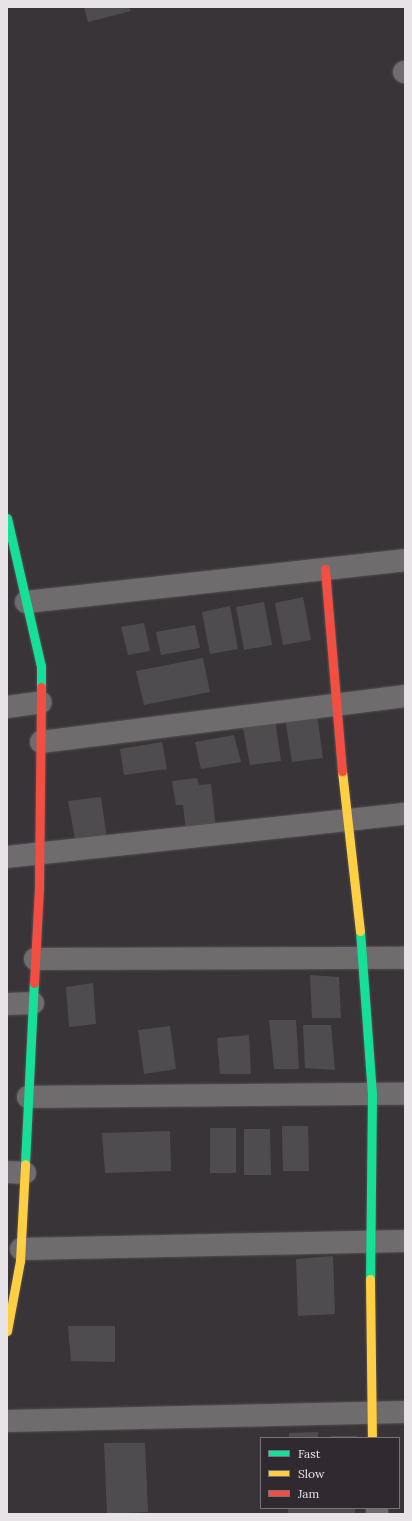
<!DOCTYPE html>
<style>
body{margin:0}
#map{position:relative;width:412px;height:1521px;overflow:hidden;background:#393438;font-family:Lora,serif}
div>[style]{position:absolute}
.building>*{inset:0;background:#4f4c4f}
.roads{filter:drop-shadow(0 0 1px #545054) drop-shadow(0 0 1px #545054)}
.street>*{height:22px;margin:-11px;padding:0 11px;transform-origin:11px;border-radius:11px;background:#6f6c6e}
.fast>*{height:9px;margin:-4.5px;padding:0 4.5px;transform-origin:4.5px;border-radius:4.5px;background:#16e098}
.slow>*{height:9px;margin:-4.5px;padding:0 4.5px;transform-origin:4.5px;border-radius:4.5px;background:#ffcf43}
.jam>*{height:9px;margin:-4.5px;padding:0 4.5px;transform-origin:4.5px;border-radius:4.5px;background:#f24e42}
span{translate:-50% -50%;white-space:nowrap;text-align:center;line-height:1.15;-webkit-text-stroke:3px #30292f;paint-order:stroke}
.frame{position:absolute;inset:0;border:8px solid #e7e3e7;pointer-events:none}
.legend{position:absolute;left:260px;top:1437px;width:140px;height:72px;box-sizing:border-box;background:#30292f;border:1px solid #797379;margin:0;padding:5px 7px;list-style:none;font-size:12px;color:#e7e3e7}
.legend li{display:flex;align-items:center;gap:8px;height:20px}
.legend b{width:20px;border:1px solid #797379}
</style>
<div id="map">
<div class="building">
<i style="clip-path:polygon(84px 7px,129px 7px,131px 11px,88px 22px)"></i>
<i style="clip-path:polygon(303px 597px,311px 640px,283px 645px,275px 603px)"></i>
<i style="clip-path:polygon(264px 602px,272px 645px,244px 650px,236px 607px)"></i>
<i style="clip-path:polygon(230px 606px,238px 649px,210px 654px,202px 612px)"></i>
<i style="clip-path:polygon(144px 623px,150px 651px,128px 655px,121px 627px)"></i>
<i style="clip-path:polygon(195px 625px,200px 648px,161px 655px,156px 632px)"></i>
<i style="clip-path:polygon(203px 658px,210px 692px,144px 705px,136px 671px)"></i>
<i style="clip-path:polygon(317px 715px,323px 758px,292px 762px,285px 719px)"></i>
<i style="clip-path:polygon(275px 719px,281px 761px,250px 765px,242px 723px)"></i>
<i style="clip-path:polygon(234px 735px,241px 762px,201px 769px,195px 742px)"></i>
<i style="clip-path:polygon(162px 742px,167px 769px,124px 775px,120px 749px)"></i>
<i style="clip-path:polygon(197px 778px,199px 785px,211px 784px,216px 828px,186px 830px,183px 805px,176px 805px,172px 781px)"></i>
<i style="clip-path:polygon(101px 797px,107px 840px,76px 844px,68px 801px)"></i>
<i style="clip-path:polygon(310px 975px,339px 977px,341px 1018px,312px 1018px)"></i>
<i style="clip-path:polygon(93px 983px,96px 1024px,69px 1027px,66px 987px)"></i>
<i style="clip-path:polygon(269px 1020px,296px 1020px,299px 1069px,274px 1069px)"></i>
<i style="clip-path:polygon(303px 1025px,331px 1025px,335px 1070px,305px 1068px)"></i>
<i style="clip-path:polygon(170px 1026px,176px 1069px,144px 1074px,138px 1030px)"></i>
<i style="clip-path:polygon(249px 1035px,251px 1074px,220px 1074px,217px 1038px)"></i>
<i style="clip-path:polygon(282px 1126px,308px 1126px,309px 1171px,283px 1171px)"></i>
<i style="clip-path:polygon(210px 1128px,236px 1128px,236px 1173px,210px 1173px)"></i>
<i style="clip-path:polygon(244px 1129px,270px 1129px,271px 1175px,244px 1175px)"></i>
<i style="clip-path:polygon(170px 1131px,171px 1171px,105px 1173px,102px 1133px)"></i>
<i style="clip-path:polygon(333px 1256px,335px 1314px,298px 1316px,296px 1259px)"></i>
<i style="clip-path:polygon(68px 1326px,115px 1326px,115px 1362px,71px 1361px)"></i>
<i style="clip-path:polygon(318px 1432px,318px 1438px,289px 1438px,289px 1433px)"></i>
<i style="clip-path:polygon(330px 1436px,358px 1436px,358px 1438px,330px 1438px)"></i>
<i style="clip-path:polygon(104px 1443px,145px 1443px,148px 1512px,107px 1514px)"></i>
<i style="clip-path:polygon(288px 1508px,355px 1508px,355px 1514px,288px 1514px)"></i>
</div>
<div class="roads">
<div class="street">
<i style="left:404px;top:72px;width:1px"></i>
<i style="left:26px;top:602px;width:381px;rotate:-6.3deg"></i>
<i style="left:7px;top:707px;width:34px;rotate:-8deg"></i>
<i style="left:41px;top:742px;width:367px;rotate:-7.2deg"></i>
<i style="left:7px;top:857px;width:400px;rotate:-6.2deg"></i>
<i style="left:35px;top:959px;width:370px;rotate:-0.2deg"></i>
<i style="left:7px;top:1004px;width:26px;rotate:-2deg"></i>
<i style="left:28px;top:1097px;width:377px;rotate:-0.5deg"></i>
<i style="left:7px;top:1172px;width:18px;rotate:3deg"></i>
<i style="left:21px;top:1249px;width:384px;rotate:-1.2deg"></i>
<i style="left:7px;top:1421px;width:398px;rotate:-1.3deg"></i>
<i style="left:377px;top:1508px;width:6px;rotate:90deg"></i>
</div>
<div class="fast">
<i style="left:7px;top:518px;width:152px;rotate:77.1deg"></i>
<i style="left:41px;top:666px;width:21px;rotate:90deg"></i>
<i style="left:360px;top:931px;width:163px;rotate:85.8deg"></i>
<i style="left:372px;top:1094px;width:185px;rotate:90.6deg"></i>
<i style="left:25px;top:1164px;width:181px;rotate:-87.2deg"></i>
</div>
<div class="slow">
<i style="left:342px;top:771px;width:161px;rotate:83.6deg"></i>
<i style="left:370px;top:1279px;width:159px;rotate:89.3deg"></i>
<i style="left:7px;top:1331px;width:71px;rotate:-79.5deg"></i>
<i style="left:20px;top:1261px;width:97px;rotate:-87deg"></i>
</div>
<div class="jam">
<i style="left:325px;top:569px;width:203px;rotate:85.2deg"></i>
<i style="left:34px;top:983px;width:97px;rotate:-87deg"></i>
<i style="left:39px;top:886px;width:199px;rotate:-89.4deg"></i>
</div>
</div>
<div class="frame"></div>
<ul class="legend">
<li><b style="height:5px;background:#16e098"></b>Fast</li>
<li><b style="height:5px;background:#ffcf43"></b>Slow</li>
<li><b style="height:5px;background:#f24e42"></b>Jam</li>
</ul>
</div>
